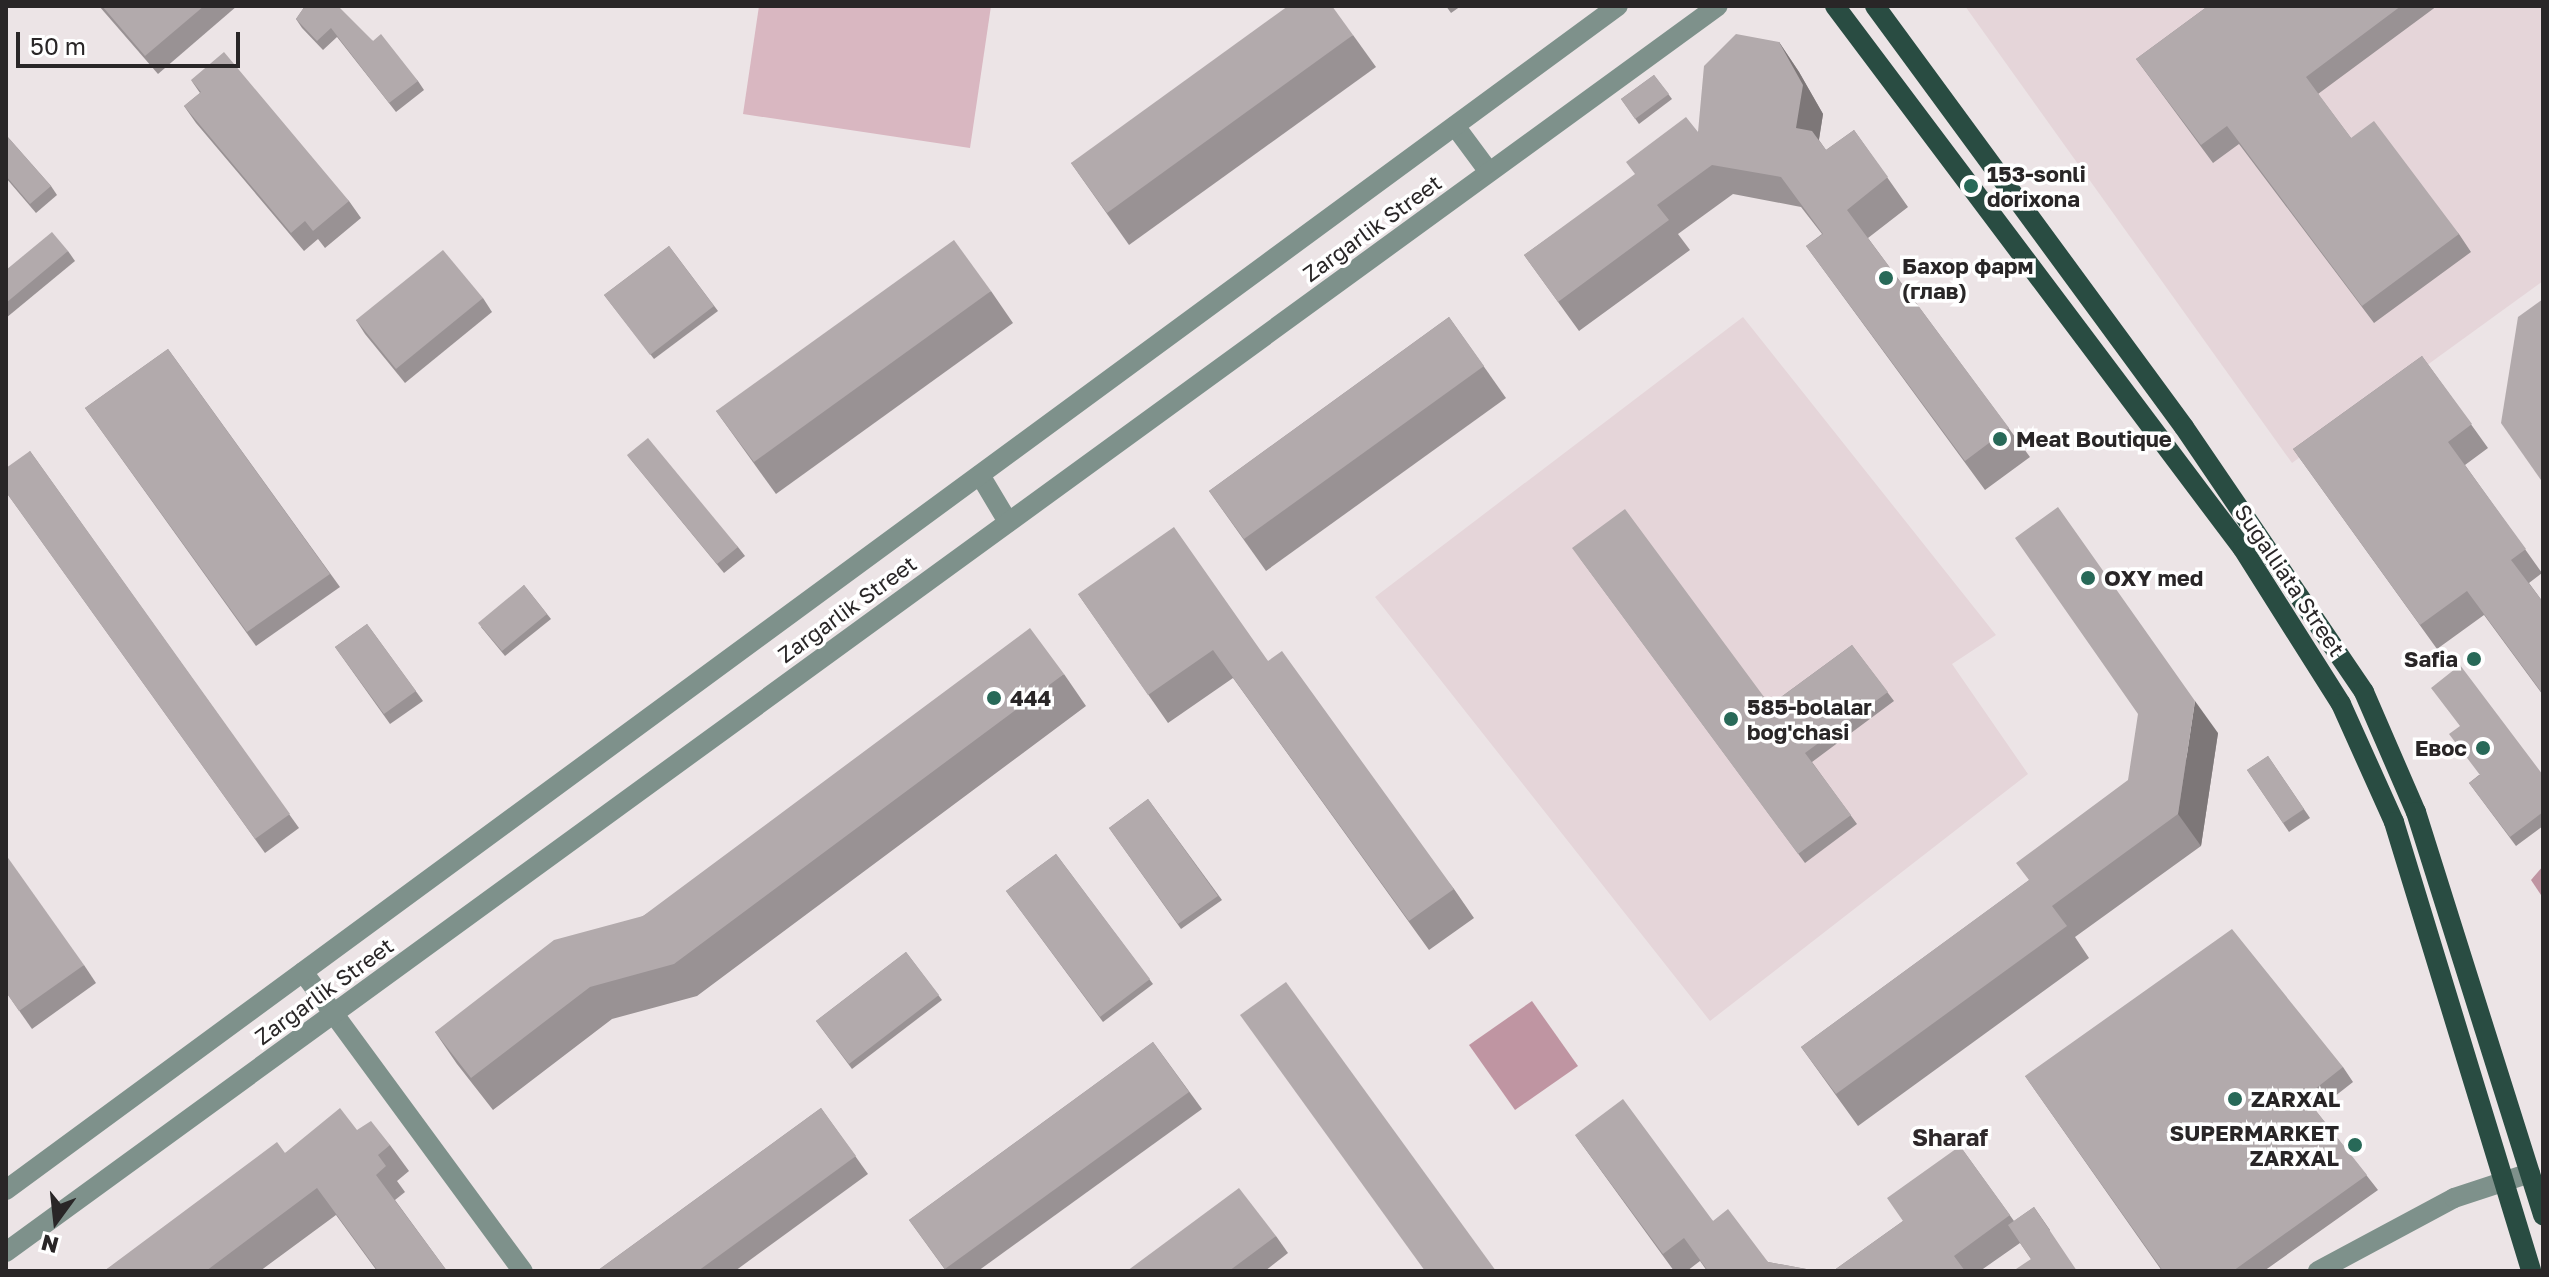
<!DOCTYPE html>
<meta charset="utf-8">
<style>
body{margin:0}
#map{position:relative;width:2549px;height:1277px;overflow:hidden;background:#ece4e6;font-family:"Golos Text",sans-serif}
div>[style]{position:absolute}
.built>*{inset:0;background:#e5d5d9}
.green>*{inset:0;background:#d9b7c1}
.water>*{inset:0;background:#bf95a2}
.minor>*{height:20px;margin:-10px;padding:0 10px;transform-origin:10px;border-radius:10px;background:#7e918b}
.major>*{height:20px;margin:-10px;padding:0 10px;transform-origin:10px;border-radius:10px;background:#294c42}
.wall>*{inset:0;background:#999294}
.shaded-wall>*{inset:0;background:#7d7778}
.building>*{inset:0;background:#b2aaac}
.dots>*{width:22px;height:22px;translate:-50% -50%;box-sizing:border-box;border:4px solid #fff;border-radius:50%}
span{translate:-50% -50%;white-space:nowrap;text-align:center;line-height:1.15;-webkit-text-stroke:7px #fff;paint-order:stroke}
.poi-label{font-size:22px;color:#292627;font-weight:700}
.left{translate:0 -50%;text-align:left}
.right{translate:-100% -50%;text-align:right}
.street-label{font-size:22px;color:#292627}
.neighbourhood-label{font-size:24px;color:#2f292b;font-weight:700}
.frame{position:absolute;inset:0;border:8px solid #292627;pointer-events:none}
.north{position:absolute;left:16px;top:1181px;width:80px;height:80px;-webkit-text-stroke:6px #fff;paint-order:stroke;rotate:195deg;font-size:22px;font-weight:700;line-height:32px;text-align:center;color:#292627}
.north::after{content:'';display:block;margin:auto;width:28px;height:36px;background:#292627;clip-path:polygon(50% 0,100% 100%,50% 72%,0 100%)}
.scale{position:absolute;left:16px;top:32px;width:224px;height:36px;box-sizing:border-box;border:4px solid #292627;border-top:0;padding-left:10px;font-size:24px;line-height:28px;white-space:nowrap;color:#292627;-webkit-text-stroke:6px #fff;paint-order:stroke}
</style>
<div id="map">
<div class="built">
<i style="clip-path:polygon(1965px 6px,2543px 6px,2543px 281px,2292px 463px)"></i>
<i style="clip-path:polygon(1743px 317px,1996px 635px,1952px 664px,2028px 774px,1710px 1021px,1375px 597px)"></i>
</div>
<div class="green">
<i style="clip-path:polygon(759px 6px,991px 6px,970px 148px,743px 114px)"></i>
</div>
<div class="water">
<i style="clip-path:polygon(2543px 866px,2543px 898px,2531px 880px)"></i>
<i style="clip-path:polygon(1532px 1001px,1578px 1066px,1515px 1110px,1469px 1045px)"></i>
</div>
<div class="minor">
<i style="left:1455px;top:126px;width:57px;rotate:53.5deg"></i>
<i style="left:980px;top:475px;width:55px;rotate:59.2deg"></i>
<i style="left:303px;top:972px;width:371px;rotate:53.7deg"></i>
<i style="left:6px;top:1190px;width:2000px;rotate:-36.3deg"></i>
<i style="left:6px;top:1252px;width:2117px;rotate:-36.05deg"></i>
<i style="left:2318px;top:1271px;width:154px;rotate:-28.2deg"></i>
<i style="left:2454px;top:1198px;width:80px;rotate:-18.2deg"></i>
</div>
<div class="major">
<i style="left:1835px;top:6px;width:679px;rotate:53.08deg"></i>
<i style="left:2243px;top:549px;width:183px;rotate:57.7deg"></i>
<i style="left:2341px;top:704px;width:129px;rotate:65.8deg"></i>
<i style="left:2394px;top:822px;width:469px;rotate:73deg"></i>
<i style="left:1875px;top:6px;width:522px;rotate:53.72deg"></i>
<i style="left:2184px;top:427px;width:320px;rotate:55.8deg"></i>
<i style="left:2364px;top:692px;width:131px;rotate:66.6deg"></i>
<i style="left:2416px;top:812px;width:423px;rotate:72.5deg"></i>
</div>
<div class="wall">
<i style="clip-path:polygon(99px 6px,237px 6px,158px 74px)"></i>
<i style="clip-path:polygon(305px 6px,373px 41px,418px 81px,424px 90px,396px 112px,337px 37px,323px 50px,302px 28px,296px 19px)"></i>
<i style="clip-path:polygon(1446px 6px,1461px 6px,1451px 13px)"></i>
<i style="clip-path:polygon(2208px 6px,2437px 6px,2318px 94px,2351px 138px,2459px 234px,2471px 252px,2374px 323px,2239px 144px,2213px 163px,2136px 59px)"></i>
<i style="clip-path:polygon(1353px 35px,1376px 67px,1129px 245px,1071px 163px)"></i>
<i style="clip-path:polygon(1779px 42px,1799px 72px,1823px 114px,1819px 140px,1826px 150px,1854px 130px,1908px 207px,1868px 238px,2030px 457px,1985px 490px,1806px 246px,1822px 234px,1801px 207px,1733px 194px,1678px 234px,1690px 250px,1579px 331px,1524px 255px,1698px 132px)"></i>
<i style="clip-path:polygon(1654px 75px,1672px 99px,1639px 124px,1621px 99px)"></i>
<i style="clip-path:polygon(191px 80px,349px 201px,361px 218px,325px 248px,318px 239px,304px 251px,196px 123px,184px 106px,200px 93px)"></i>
<i style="clip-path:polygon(6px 135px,51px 186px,57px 195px,36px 213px,6px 178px)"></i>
<i style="clip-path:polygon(669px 246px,718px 311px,654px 359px,604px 295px)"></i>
<i style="clip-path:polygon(68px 251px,75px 261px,6px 318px,6px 270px)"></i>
<i style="clip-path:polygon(991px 291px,1013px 323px,776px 494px,716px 411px)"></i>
<i style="clip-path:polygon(483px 298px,492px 312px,405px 383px,365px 334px,356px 320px)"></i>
<i style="clip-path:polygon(1449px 317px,1506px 398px,1266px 571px,1209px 491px)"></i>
<i style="clip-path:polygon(168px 349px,340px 587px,256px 646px,85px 408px)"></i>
<i style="clip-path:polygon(2422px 356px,2488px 448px,2465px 465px,2542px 573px,2529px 583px,2543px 602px,2543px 695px,2484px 615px,2437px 649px,2293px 449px)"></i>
<i style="clip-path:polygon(30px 451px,299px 828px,265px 853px,6px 492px)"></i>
<i style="clip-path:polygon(627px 455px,738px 547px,745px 556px,724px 573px)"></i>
<i style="clip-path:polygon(1579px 557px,1770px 705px,1852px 645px,1894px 701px,1812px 762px,1857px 824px,1805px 863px)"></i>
<i style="clip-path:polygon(524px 585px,551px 619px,505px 656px,481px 627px)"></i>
<i style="clip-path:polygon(1078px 594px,1268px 661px,1454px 889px,1474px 918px,1429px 950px,1233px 678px,1168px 723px)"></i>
<i style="clip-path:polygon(367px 624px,423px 701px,390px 724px,335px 647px)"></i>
<i style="clip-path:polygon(1064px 674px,1086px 706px,697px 996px,612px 1019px,493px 1110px,457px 1064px,435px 1032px,643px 916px)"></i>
<i style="clip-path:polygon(2218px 733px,2201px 846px,2075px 937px,2089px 958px,1858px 1126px,1801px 1047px,2028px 881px)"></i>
<i style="clip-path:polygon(2268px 756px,2310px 818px,2289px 832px,2247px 770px)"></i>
<i style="clip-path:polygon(2479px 775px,2543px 775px,2543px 826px,2516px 846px,2469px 783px)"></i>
<i style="clip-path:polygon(1148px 799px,1222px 900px,1181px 929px,1109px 828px)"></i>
<i style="clip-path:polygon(1056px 854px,1153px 984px,1103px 1022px,1006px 891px)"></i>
<i style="clip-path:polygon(906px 952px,942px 1000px,852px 1069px,816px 1021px)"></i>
<i style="clip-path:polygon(84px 965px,96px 983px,32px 1029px,6px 992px)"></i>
<i style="clip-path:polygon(1153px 1042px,1202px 1109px,978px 1271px,946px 1271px,909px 1220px)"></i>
<i style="clip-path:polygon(2343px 1067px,2353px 1082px,2316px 1111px,2378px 1190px,2264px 1271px,2162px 1271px,2025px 1076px)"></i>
<i style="clip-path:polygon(821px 1108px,868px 1174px,735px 1271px,597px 1271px)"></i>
<i style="clip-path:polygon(357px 1130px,390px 1145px,409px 1171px,397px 1181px,405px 1192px,395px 1200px,447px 1271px,377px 1271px,336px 1215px,260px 1271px,104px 1271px,285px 1153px)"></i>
<i style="clip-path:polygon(1575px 1135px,1713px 1221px,1768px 1262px,1817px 1271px,1707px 1271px,1700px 1261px,1687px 1271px,1674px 1271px)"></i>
<i style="clip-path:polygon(1960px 1146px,2014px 1221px,2034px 1207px,2050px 1230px,2031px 1259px,2020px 1243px,1980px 1271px,1833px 1271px,1903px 1221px)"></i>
<i style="clip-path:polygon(1276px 1236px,1288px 1253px,1265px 1271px,1127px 1271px)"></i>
</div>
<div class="shaded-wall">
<i style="clip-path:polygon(1779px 42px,1799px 72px,1823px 114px,1816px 157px,1796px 128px)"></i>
<i style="clip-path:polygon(2195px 701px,2218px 733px,2201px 846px,2178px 814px)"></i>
</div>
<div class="building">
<i style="clip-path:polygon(102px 6px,204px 6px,145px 56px)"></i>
<i style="clip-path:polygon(305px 6px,338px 6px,373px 41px,381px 34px,418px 81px,389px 103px,331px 28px,317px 41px,296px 19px)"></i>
<i style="clip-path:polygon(1288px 6px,1332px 6px,1353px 35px,1107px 213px,1071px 163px)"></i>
<i style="clip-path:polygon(2208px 6px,2401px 6px,2306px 77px,2351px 138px,2374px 121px,2459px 234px,2362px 306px,2227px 126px,2201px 145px,2136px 59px)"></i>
<i style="clip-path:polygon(1736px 34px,1779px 42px,1803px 85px,1796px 128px,1812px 131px,1826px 150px,1854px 130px,1888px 177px,1847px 210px,2009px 428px,1965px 461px,1806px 246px,1823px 234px,1781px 177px,1712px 165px,1657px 205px,1669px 220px,1558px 302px,1524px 255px,1635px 174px,1626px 162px,1686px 117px,1698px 132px,1704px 66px)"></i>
<i style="clip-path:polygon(224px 52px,349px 201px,313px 231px,305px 221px,291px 233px,184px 106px,201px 92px,191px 80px)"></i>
<i style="clip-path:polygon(1654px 75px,1669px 94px,1635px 119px,1621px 99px)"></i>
<i style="clip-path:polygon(6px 135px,51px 186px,30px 204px,6px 176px)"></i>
<i style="clip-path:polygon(52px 232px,68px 251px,6px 303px,6px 270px)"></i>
<i style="clip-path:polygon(954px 240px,991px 291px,754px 462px,716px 411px)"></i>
<i style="clip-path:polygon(669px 246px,714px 306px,650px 355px,604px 295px)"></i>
<i style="clip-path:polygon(443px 250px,483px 298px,396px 369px,356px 320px)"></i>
<i style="clip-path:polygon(2543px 299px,2543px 483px,2501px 423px,2518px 317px)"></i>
<i style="clip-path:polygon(1449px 317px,1484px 366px,1244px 539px,1209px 491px)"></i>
<i style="clip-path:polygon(168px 349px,330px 574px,247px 632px,85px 408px)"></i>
<i style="clip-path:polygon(2422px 356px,2472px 424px,2448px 442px,2526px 549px,2511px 560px,2543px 602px,2543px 694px,2467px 591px,2420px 625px,2293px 449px)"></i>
<i style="clip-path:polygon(648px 438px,738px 547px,717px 564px,627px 455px)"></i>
<i style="clip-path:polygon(30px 451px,290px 814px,255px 839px,6px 492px,6px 468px)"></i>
<i style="clip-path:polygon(2058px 507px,2195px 701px,2178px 814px,2052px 906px,2067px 926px,1836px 1094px,1801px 1047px,2029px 880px,2016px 863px,2128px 780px,2138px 714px,2015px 538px)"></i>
<i style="clip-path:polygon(1625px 509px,1770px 705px,1852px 645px,1888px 692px,1805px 753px,1851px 815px,1798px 854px,1572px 548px)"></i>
<i style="clip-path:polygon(1174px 527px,1268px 661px,1282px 651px,1454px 889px,1409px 921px,1213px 650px,1148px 695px,1078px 594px)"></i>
<i style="clip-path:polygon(524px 585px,547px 614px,502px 651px,478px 623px)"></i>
<i style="clip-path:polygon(367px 624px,416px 691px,384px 714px,335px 647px)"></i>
<i style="clip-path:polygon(1030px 628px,1064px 674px,674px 964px,590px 987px,471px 1078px,435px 1032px,554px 940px,643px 916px)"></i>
<i style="clip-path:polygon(2460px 665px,2543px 775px,2543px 812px,2510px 837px,2469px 783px,2480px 775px,2449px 734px,2460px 726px,2431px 688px)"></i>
<i style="clip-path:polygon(2268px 756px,2304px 809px,2283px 823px,2247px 770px)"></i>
<i style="clip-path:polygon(1148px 799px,1218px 896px,1178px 924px,1109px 828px)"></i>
<i style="clip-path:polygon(1056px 854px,1150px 979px,1100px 1017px,1006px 891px)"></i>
<i style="clip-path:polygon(6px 855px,84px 965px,19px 1011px,6px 992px)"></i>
<i style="clip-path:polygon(2232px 929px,2343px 1067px,2305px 1097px,2367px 1175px,2233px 1271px,2163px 1271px,2025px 1076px)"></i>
<i style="clip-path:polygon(906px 952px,939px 995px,849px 1064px,816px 1021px)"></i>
<i style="clip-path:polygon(1286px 982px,1496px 1271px,1425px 1271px,1240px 1015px)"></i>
<i style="clip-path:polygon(1153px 1042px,1189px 1092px,945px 1269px,909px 1220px)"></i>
<i style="clip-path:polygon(1623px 1099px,1713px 1221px,1728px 1209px,1768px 1262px,1817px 1271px,1708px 1271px,1684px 1238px,1663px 1254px,1575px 1135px)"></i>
<i style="clip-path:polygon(340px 1108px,357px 1130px,371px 1121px,390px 1145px,378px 1155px,386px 1166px,376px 1175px,447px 1271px,378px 1271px,317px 1188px,206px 1271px,104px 1271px,277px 1142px,285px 1153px)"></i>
<i style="clip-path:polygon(821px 1108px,856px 1156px,698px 1271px,597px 1271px)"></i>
<i style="clip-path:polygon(1960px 1146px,2010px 1215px,1954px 1256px,1965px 1271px,1833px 1271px,1903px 1221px,1887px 1198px)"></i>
<i style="clip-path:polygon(1239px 1188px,1276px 1236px,1229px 1271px,1127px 1271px)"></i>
<i style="clip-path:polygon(2034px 1207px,2077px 1271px,2013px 1271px,2031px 1259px,2008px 1225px)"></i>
</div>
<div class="dots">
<i style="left:1971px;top:186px;background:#286958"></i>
<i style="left:1886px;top:278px;background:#286958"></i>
<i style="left:2000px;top:439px;background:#286958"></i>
<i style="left:2088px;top:578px;background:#286958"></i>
<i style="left:2474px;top:659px;background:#286958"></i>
<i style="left:994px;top:698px;background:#286958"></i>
<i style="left:1731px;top:719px;background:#286958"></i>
<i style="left:2483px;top:748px;background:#286958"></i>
<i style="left:2235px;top:1099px;background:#286958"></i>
<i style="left:2355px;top:1145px;background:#286958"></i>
</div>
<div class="poi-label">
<span class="left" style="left:1987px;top:186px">153-sonli<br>dorixona</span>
<span class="left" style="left:1902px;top:278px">Бахор фарм<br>(глав)</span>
<span class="left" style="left:2016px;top:439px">Meat Boutique</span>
<span class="left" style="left:2104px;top:578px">OXY med</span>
<span class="right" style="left:2458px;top:659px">Safia</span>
<span class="left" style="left:1010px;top:698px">444</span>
<span class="left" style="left:1747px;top:719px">585-bolalar<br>bog'chasi</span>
<span class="right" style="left:2467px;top:748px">Евос</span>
<span class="left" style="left:2251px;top:1099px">ZARXAL</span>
<span class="right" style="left:2339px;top:1145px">SUPERMARKET<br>ZARXAL</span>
</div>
<div class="street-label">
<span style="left:1372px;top:228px;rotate:-36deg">Zargarlik Street</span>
<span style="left:2290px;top:580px;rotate:56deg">Sugalliata Street</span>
<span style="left:847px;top:609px;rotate:-36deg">Zargarlik Street</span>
<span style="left:324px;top:991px;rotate:-36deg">Zargarlik Street</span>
</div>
<div class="neighbourhood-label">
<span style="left:1950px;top:1137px">Sharaf</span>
</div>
<div class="frame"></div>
<div class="north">N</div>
<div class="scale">50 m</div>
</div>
